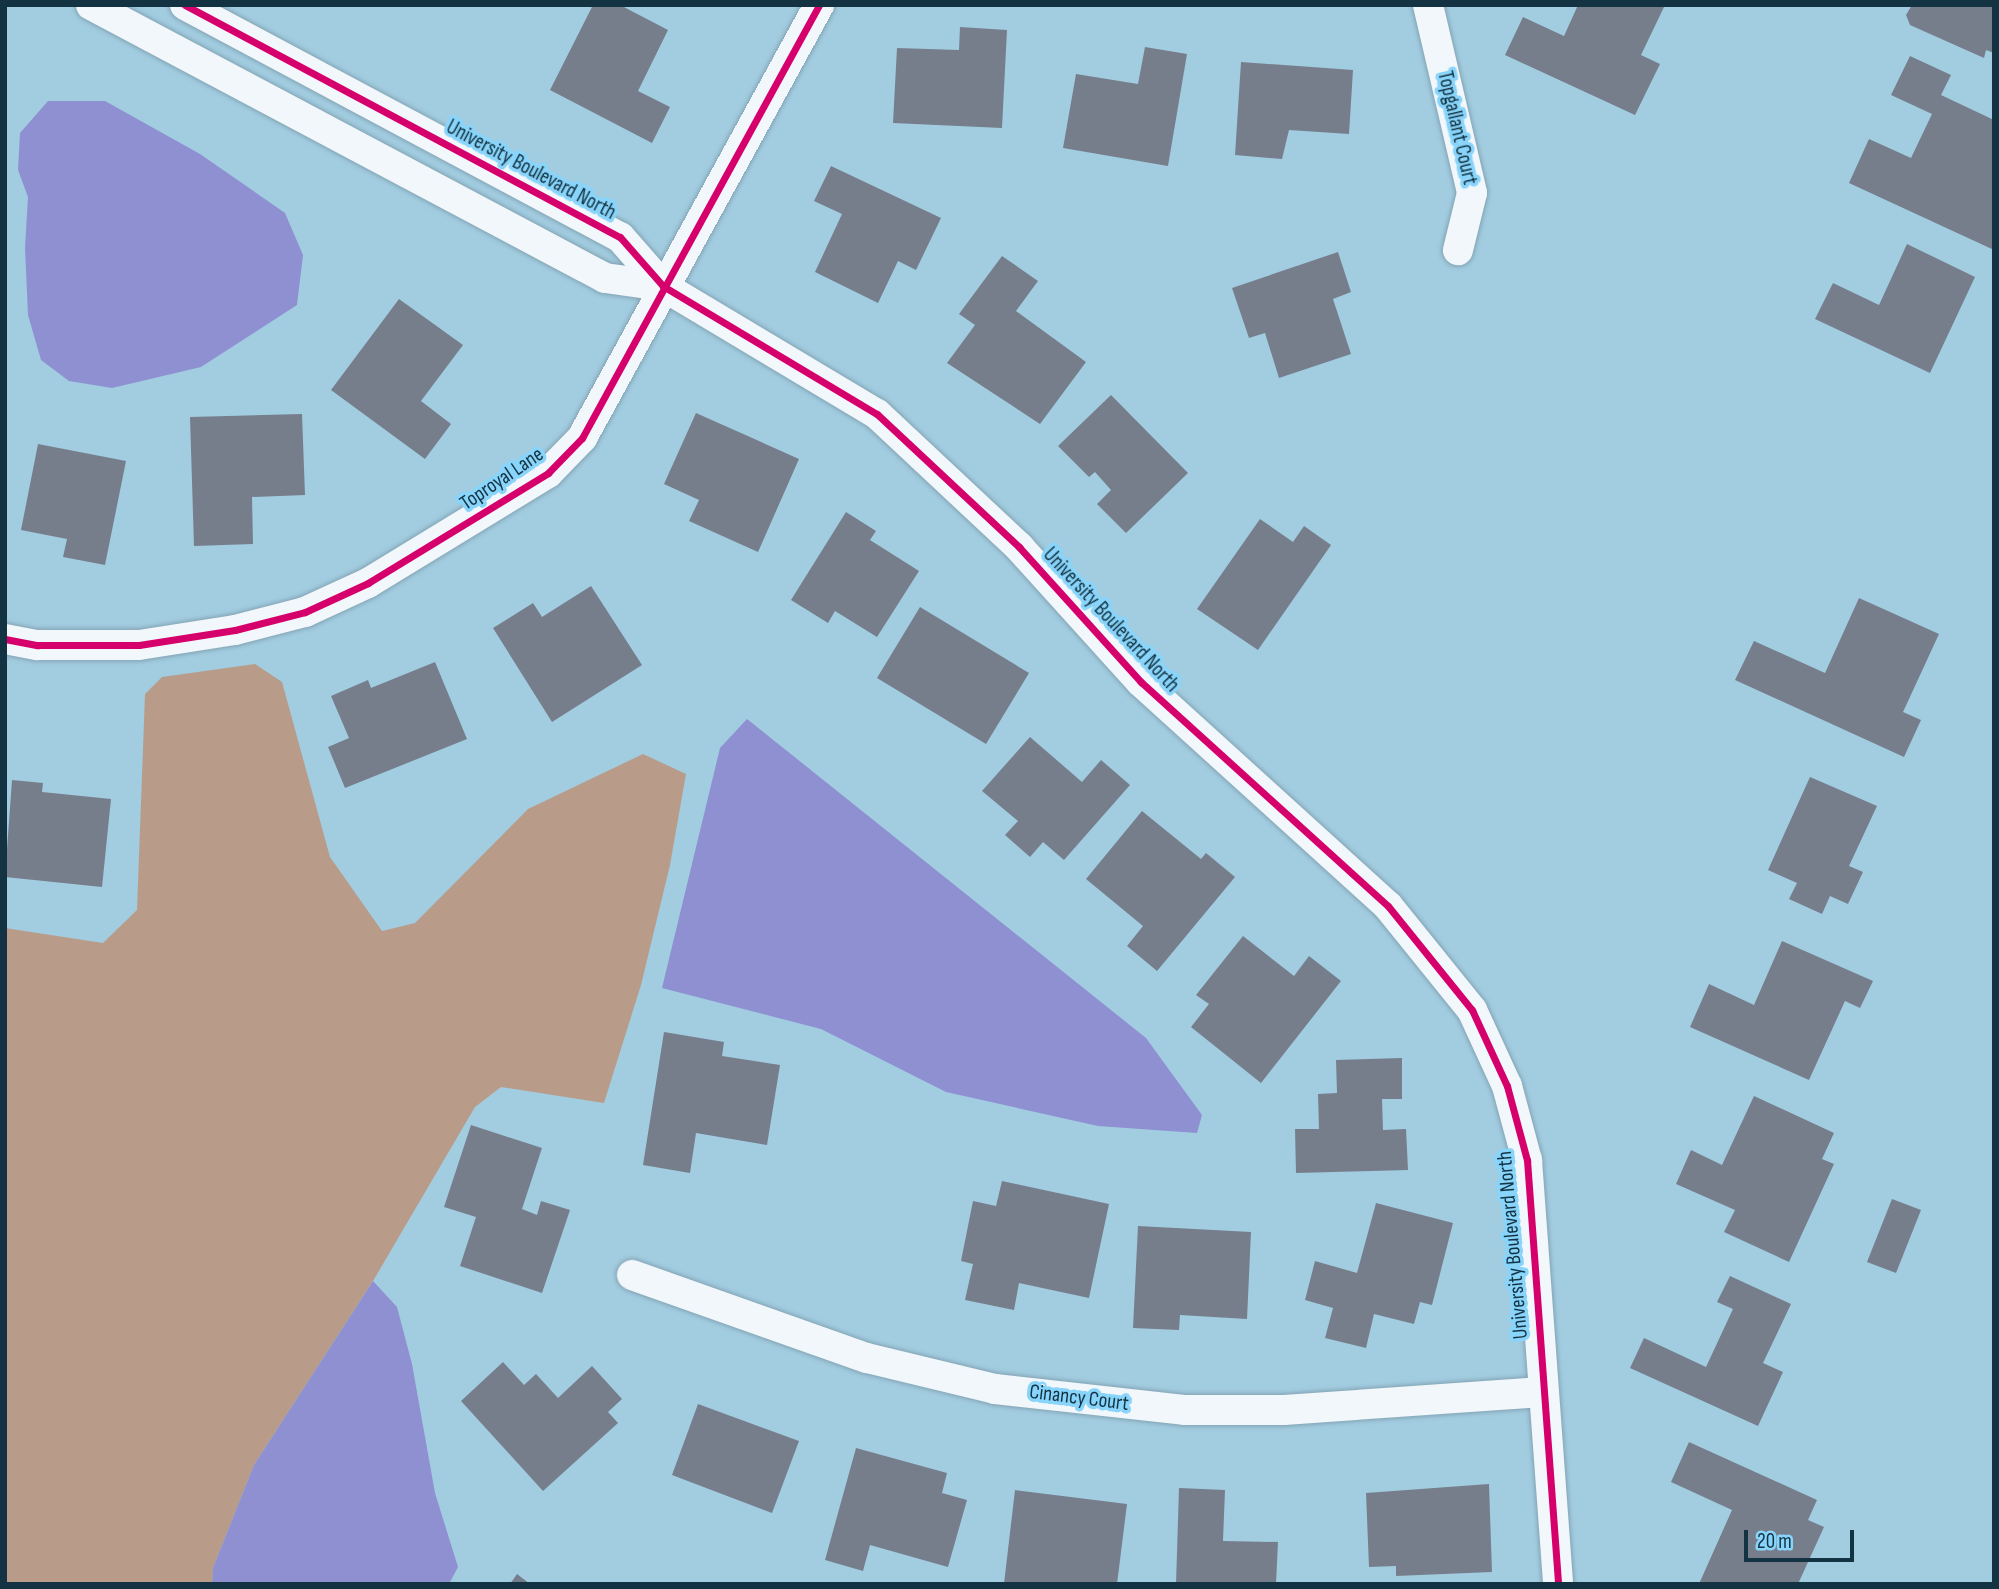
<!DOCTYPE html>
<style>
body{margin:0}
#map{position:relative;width:1999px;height:1589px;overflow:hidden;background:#a2cce0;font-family:"Sofia Sans Condensed",sans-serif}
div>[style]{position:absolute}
.forest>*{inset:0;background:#b89c89}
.water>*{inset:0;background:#8e90d1}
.building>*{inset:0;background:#767e8c}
.roads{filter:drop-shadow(0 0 2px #83a4b4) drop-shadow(0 0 2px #83a4b4)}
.street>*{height:30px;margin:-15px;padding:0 15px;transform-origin:15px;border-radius:15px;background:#f1f7fa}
.cycleway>*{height:7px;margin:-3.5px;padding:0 3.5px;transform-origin:3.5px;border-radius:3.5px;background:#d6006c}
span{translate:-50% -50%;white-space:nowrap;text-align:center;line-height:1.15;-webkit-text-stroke:7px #88d4fa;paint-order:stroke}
.street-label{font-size:21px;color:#133342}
.frame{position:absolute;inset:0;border:7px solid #133342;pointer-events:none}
.scale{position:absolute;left:1744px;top:1530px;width:110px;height:32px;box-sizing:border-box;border:4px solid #133342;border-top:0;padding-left:9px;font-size:21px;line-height:24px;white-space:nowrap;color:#133342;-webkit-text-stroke:5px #88d4fa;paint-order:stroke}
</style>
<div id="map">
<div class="forest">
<i style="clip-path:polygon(255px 664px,282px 682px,330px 857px,382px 931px,415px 923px,528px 809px,643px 754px,686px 774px,670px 865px,641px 985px,604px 1103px,501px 1087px,475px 1107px,373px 1281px,254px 1465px,213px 1568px,212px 1584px,5px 1584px,5px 928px,103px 943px,137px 910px,145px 694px,162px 677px)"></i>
</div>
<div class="water">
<i style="clip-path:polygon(48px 101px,105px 101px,200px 154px,285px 213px,303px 255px,297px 305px,201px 367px,112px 388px,69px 381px,41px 360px,28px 315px,25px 248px,28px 197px,18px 170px,20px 133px)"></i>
<i style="clip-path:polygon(747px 719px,1146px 1038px,1202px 1115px,1197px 1133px,1098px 1126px,946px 1092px,821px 1029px,662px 988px,720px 748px)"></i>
<i style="clip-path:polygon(373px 1281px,397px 1307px,412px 1364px,435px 1493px,458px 1567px,449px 1584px,212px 1584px,213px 1568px,254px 1465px)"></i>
</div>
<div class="building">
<i style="clip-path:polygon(593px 5px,620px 5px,668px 30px,638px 91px,670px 107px,652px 143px,550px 90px)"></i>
<i style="clip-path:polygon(1578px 5px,1665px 5px,1641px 55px,1660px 64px,1635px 115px,1505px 55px,1523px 17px,1564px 36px)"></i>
<i style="clip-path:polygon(1912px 5px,1994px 5px,1994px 53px,1986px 50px,1984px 58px,1910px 25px,1906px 15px)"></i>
<i style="clip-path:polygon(960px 27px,1007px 30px,1002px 128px,893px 123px,897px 48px,959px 50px)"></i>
<i style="clip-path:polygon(1145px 47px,1187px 54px,1168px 166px,1063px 148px,1076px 74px,1138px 84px)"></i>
<i style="clip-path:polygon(1910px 56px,1951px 75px,1941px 95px,1994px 120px,1994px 250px,1849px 183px,1869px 139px,1911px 158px,1932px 114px,1891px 95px)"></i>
<i style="clip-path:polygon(1241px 62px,1353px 70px,1349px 134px,1289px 130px,1282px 159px,1235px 155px)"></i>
<i style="clip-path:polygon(831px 166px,941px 218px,916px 270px,898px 261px,878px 303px,815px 272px,842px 214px,814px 201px)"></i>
<i style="clip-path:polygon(1907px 244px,1975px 277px,1930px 373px,1815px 319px,1833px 283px,1879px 305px)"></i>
<i style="clip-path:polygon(1338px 252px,1351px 292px,1333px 299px,1351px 354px,1279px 378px,1265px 333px,1249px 338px,1232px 288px)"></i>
<i style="clip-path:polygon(1002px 256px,1038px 281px,1016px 311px,1086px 362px,1040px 424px,947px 363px,975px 325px,959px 314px)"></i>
<i style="clip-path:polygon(399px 299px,463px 345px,421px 401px,451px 424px,425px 459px,331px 390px)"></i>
<i style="clip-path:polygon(1111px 395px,1188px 473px,1126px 533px,1097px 504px,1111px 490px,1095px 472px,1089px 477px,1058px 446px)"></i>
<i style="clip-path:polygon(696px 413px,799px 459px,758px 552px,689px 521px,699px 500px,664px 484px)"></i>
<i style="clip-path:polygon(302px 414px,305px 495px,252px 497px,253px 544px,194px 546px,190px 417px)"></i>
<i style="clip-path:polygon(38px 444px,126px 461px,105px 565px,63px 557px,67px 539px,21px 530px)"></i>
<i style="clip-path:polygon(846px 512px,876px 531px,870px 540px,919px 571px,877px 637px,835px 611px,828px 623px,791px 600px)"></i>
<i style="clip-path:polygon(1260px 519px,1293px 542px,1304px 526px,1331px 545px,1258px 650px,1197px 609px)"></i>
<i style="clip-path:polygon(591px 586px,642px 665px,552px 722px,493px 628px,533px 603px,542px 617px)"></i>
<i style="clip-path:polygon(1859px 598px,1939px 634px,1903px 712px,1921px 720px,1904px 757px,1735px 680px,1754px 641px,1825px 673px)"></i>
<i style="clip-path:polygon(920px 607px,1029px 673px,986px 744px,877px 678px)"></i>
<i style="clip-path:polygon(435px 662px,467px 739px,345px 788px,328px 747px,349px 738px,331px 696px,368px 680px,371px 688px)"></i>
<i style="clip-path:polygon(1030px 737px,1082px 782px,1101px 760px,1130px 785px,1064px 860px,1043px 842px,1030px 857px,1005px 835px,1018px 821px,982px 791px)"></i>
<i style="clip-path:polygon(1810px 777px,1877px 806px,1849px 866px,1863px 872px,1848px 904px,1830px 896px,1822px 914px,1789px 899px,1797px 883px,1768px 870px)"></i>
<i style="clip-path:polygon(12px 780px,43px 783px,42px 792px,111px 799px,102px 887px,5px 877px)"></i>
<i style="clip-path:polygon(1142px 811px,1201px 859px,1206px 853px,1235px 877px,1157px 971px,1127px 946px,1143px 926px,1086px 879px)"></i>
<i style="clip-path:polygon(1243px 936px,1294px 976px,1309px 956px,1341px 981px,1261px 1083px,1191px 1027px,1209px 1004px,1196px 995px)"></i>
<i style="clip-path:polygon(1782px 941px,1873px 981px,1860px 1008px,1845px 1001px,1809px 1080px,1690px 1027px,1709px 984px,1754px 1005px)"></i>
<i style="clip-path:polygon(664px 1032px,724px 1042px,722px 1056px,780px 1065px,767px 1145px,696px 1133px,690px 1173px,643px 1165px)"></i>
<i style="clip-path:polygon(1402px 1058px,1402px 1099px,1382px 1099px,1383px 1130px,1406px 1129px,1408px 1170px,1296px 1173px,1295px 1129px,1319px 1129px,1318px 1094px,1337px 1093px,1336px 1060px)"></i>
<i style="clip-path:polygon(1754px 1096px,1834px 1133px,1822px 1159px,1834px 1164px,1789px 1262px,1724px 1232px,1735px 1210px,1676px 1184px,1691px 1150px,1722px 1165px)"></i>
<i style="clip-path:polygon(471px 1125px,542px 1148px,522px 1209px,537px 1215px,541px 1201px,570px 1210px,542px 1293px,460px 1266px,476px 1217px,444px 1207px)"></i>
<i style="clip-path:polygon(1002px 1181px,1109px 1204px,1089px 1298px,1019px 1283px,1014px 1310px,965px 1300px,973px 1264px,961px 1261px,973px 1201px,996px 1206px)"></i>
<i style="clip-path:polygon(1892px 1199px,1921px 1210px,1896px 1273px,1867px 1262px)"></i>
<i style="clip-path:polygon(1376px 1203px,1453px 1223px,1432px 1305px,1420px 1302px,1414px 1324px,1374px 1314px,1366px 1348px,1325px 1338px,1333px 1308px,1305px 1300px,1315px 1261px,1357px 1273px)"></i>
<i style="clip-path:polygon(1138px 1226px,1251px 1232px,1247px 1319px,1180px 1315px,1179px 1330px,1133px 1328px)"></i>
<i style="clip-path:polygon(1730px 1276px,1791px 1304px,1763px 1363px,1783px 1372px,1758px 1426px,1630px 1368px,1644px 1338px,1706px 1367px,1733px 1309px,1717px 1302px)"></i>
<i style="clip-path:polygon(503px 1362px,524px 1385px,536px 1374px,558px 1398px,592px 1366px,622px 1399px,608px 1412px,618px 1423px,543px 1491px,461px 1401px)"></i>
<i style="clip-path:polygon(698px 1404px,799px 1441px,772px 1513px,672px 1475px)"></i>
<i style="clip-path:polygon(1689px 1442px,1817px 1500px,1808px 1520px,1824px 1527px,1798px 1584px,1699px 1584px,1732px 1510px,1671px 1482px)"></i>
<i style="clip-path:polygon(856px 1448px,947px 1473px,942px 1493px,967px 1500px,948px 1567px,870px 1545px,863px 1571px,825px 1560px)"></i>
<i style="clip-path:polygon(1489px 1484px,1492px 1572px,1396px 1576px,1396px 1566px,1369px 1567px,1366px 1493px)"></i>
<i style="clip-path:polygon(1179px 1488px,1225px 1490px,1223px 1541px,1278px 1542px,1276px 1584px,1176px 1584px)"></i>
<i style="clip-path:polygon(1015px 1490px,1127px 1504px,1117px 1584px,1004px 1584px)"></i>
<i style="clip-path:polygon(517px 1574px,530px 1584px,510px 1584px)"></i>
</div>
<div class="roads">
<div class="street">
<i style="left:91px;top:5px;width:582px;rotate:27.97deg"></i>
<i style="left:605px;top:278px;width:59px;rotate:7.9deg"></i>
<i style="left:185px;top:5px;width:493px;rotate:28.1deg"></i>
<i style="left:620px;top:237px;width:65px;rotate:48.7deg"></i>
<i style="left:663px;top:286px;width:249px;rotate:30.9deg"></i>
<i style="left:877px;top:414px;width:195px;rotate:43.1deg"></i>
<i style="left:1019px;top:547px;width:182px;rotate:47.9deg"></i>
<i style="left:1141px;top:682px;width:333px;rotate:42.2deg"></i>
<i style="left:1388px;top:906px;width:134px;rotate:51.1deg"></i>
<i style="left:1472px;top:1010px;width:84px;rotate:65.3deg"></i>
<i style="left:1507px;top:1086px;width:77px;rotate:74.9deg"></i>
<i style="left:1527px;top:1160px;width:425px;rotate:85.8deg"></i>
<i style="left:1428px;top:5px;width:193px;rotate:76.8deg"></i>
<i style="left:1472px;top:193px;width:59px;rotate:103.8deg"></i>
<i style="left:5px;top:639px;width:33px;rotate:11deg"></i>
<i style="left:37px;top:645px;width:102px"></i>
<i style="left:139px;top:645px;width:97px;rotate:-8.9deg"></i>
<i style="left:235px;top:630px;width:72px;rotate:-14.4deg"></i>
<i style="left:305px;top:612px;width:69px;rotate:-24.7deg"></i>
<i style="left:368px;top:583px;width:211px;rotate:-31.4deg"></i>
<i style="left:548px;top:473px;width:49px;rotate:-45.8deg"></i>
<i style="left:582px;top:438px;width:494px;rotate:-61.3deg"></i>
<i style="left:632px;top:1275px;width:249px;rotate:19.5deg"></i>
<i style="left:867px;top:1358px;width:132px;rotate:13.6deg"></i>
<i style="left:995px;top:1389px;width:190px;rotate:6.3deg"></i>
<i style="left:1184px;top:1410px;width:100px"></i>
<i style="left:1284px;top:1410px;width:259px;rotate:-4deg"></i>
</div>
</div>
<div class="cycleway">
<i style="left:185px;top:5px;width:493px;rotate:28.1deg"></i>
<i style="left:620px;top:237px;width:65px;rotate:48.7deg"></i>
<i style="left:663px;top:286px;width:249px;rotate:30.9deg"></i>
<i style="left:877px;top:414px;width:195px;rotate:43.1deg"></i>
<i style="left:1019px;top:547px;width:182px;rotate:47.9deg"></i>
<i style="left:1141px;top:682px;width:333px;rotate:42.2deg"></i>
<i style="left:1388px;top:906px;width:134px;rotate:51.1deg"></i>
<i style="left:1472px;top:1010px;width:84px;rotate:65.3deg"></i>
<i style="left:1507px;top:1086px;width:77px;rotate:74.9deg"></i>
<i style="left:1527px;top:1160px;width:425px;rotate:85.8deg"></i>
<i style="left:5px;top:639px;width:33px;rotate:11deg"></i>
<i style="left:37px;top:645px;width:102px"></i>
<i style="left:139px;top:645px;width:97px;rotate:-8.9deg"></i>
<i style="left:235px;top:630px;width:72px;rotate:-14.4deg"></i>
<i style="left:305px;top:612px;width:69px;rotate:-24.7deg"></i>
<i style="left:368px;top:583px;width:211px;rotate:-31.4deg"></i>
<i style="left:548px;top:473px;width:49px;rotate:-45.8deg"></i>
<i style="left:582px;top:438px;width:494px;rotate:-61.3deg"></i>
</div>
<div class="street-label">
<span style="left:1457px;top:128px;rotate:77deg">Topgallant Court</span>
<span style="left:531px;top:170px;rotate:28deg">University Boulevard North</span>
<span style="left:502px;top:479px;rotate:-34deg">Toproyal Lane</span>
<span style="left:1111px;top:620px;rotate:47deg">University Boulevard North</span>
<span style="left:1513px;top:1245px;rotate:-95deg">University Boulevard North</span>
<span style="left:1079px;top:1398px;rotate:7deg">Cinancy Court</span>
</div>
<div class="frame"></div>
<div class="scale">20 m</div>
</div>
